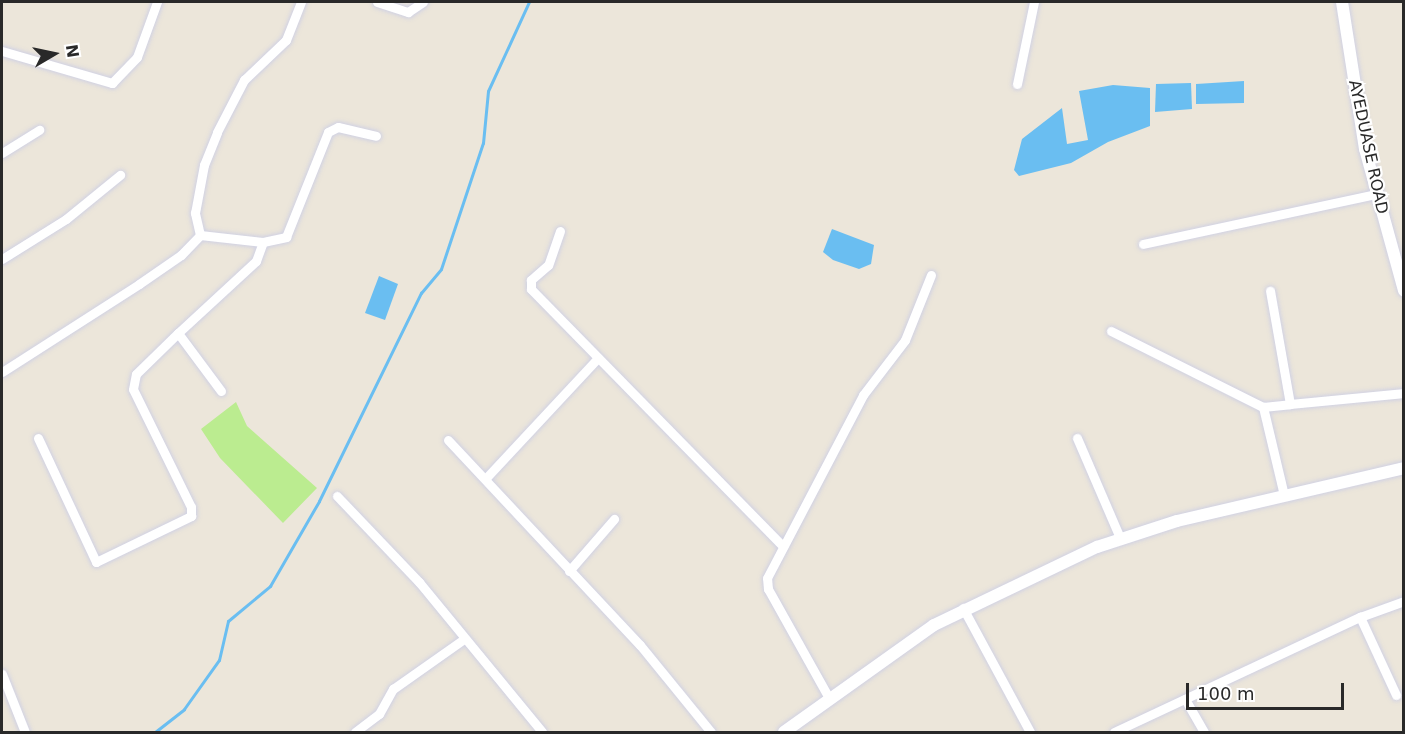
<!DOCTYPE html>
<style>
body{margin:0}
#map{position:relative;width:1405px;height:734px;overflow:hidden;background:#ece6da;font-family:"DejaVu Sans",sans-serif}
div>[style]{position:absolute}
.pitch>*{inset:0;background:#bbec90}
.water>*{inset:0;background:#6abef1}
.stream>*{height:3px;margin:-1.5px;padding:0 1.5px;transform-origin:1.5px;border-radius:1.5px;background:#6abef1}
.roads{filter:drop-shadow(0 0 2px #d0d1e3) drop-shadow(0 0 2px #d0d1e3)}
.minor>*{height:9px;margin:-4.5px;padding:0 4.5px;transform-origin:4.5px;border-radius:4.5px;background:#fff}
.tertiary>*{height:12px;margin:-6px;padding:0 6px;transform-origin:6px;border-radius:6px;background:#fff}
span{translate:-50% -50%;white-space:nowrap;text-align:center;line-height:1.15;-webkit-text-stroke:4.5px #fff;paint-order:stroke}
.street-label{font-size:16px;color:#292929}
.frame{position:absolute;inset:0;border:3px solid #292929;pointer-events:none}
.north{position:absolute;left:24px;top:24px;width:60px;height:60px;-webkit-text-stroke:4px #fff;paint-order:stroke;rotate:81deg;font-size:16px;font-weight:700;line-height:24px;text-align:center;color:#292929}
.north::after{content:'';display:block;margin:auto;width:21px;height:27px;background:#292929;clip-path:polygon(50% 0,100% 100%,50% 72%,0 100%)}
.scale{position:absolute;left:1186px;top:683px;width:158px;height:27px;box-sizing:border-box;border:3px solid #292929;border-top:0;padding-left:8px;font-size:18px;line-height:21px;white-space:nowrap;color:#292929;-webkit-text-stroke:4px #fff;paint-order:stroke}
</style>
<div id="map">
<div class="pitch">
<i style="clip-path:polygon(236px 402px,247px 426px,317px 488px,283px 523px,220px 458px,201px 429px)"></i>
</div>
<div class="water">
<i style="clip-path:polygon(1244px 81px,1244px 103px,1196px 104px,1196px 84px)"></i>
<i style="clip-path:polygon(1191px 83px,1192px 109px,1155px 112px,1156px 84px)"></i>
<i style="clip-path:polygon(1113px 85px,1150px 88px,1150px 126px,1108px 142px,1071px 163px,1019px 176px,1014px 170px,1022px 139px,1062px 108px,1067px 144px,1088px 140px,1079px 91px)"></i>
<i style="clip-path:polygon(832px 229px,874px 245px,871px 264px,859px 269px,833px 260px,823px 252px)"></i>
<i style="clip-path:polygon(379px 276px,398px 284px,385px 320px,365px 313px)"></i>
</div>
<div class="stream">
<i style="left:155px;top:732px;width:37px;rotate:-38deg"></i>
<i style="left:184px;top:709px;width:60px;rotate:-54.5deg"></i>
<i style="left:219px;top:660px;width:40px;rotate:-77deg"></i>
<i style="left:228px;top:621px;width:55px;rotate:-39.8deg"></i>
<i style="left:270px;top:586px;width:98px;rotate:-60deg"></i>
<i style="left:319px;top:501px;width:232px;rotate:-63.9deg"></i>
<i style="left:421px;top:293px;width:31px;rotate:-50deg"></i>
<i style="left:441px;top:269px;width:133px;rotate:-71.6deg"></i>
<i style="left:483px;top:143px;width:52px;rotate:-84.5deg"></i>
<i style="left:488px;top:91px;width:98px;rotate:-65.3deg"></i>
</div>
<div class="roads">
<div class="minor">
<i style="left:377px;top:2px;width:33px;rotate:18deg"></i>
<i style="left:408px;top:12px;width:18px;rotate:-34deg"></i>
<i style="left:2px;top:51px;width:115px;rotate:16.2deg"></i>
<i style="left:112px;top:83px;width:36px;rotate:-46deg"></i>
<i style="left:137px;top:57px;width:59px;rotate:-70deg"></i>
<i style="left:1017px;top:84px;width:84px;rotate:-78.3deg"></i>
<i style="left:2px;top:153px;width:44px;rotate:-31.9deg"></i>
<i style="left:560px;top:231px;width:36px;rotate:109deg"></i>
<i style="left:548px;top:265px;width:23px;rotate:139deg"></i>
<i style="left:531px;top:280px;width:9px;rotate:90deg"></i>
<i style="left:531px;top:289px;width:360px;rotate:45.6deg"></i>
<i style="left:200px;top:235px;width:23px;rotate:-103deg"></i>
<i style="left:195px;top:213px;width:49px;rotate:-79.4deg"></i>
<i style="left:204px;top:165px;width:35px;rotate:-68deg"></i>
<i style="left:217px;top:132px;width:59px;rotate:-62.6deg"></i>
<i style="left:244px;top:80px;width:58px;rotate:-43.6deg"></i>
<i style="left:286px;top:40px;width:41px;rotate:-68.5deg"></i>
<i style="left:1143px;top:244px;width:239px;rotate:-12.1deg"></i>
<i style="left:2px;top:259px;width:75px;rotate:-32deg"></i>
<i style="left:66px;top:219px;width:70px;rotate:-39.2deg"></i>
<i style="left:1111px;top:331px;width:170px;rotate:26.6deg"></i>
<i style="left:1263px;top:407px;width:90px;rotate:76.6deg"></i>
<i style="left:2px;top:372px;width:163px;rotate:-32.7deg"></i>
<i style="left:139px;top:284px;width:51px;rotate:-34.6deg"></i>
<i style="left:181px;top:255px;width:28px;rotate:-46deg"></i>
<i style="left:200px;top:235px;width:63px;rotate:6.3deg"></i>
<i style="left:263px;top:242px;width:24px;rotate:-12deg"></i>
<i style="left:286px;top:237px;width:113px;rotate:-68.2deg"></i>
<i style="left:328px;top:132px;width:11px;rotate:-27deg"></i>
<i style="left:338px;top:127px;width:39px;rotate:13deg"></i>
<i style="left:221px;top:391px;width:72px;rotate:-126.6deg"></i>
<i style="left:178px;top:333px;width:106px;rotate:-42.7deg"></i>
<i style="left:256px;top:261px;width:20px;rotate:-70deg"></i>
<i style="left:1290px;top:404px;width:115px;rotate:-5.5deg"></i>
<i style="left:1263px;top:407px;width:27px;rotate:-6deg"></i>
<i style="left:1290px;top:404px;width:115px;rotate:-100deg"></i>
<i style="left:38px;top:438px;width:137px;rotate:64.9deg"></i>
<i style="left:96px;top:562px;width:106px;rotate:-25.8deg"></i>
<i style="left:191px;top:516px;width:9px;rotate:-90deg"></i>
<i style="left:191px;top:507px;width:131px;rotate:-116.2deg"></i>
<i style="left:133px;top:389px;width:15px;rotate:-79deg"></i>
<i style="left:136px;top:374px;width:59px;rotate:-44.3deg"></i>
<i style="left:1077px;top:438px;width:109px;rotate:66.7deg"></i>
<i style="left:448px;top:440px;width:281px;rotate:46.9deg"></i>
<i style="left:640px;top:645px;width:112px;rotate:50.8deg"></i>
<i style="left:486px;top:478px;width:161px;rotate:-47deg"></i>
<i style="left:337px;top:496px;width:119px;rotate:46.4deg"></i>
<i style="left:419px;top:582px;width:194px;rotate:50.6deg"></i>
<i style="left:569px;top:571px;width:69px;rotate:-49.1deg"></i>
<i style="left:963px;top:608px;width:141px;rotate:61.6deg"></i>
<i style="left:1360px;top:617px;width:86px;rotate:65.2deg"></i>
<i style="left:2px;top:674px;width:62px;rotate:68.4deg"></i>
<i style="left:829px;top:698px;width:125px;rotate:-119.2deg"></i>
<i style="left:768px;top:589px;width:11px;rotate:-95deg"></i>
<i style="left:767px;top:578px;width:207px;rotate:-62.3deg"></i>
<i style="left:863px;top:395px;width:69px;rotate:-52.6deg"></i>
<i style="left:905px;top:340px;width:70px;rotate:-68.2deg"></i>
<i style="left:1185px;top:699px;width:38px;rotate:60deg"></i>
<i style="left:355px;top:732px;width:30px;rotate:-37deg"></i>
<i style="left:379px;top:714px;width:29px;rotate:-61deg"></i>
<i style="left:393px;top:689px;width:87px;rotate:-35.2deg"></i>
<i style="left:1114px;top:732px;width:272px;rotate:-25.1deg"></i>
<i style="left:1360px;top:617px;width:47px;rotate:-20deg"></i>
</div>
<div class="tertiary">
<i style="left:1342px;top:2px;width:149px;rotate:81.1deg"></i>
<i style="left:1365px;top:149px;width:147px;rotate:74.6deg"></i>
<i style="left:784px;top:732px;width:184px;rotate:-35.5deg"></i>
<i style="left:934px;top:625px;width:181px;rotate:-25.6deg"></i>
<i style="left:1097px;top:547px;width:84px;rotate:-18deg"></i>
<i style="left:1177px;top:521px;width:233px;rotate:-13.1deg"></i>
</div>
</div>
<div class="street-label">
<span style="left:1368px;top:147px;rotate:78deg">AYEDUASE ROAD</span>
</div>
<div class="frame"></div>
<div class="north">N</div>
<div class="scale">100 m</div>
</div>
